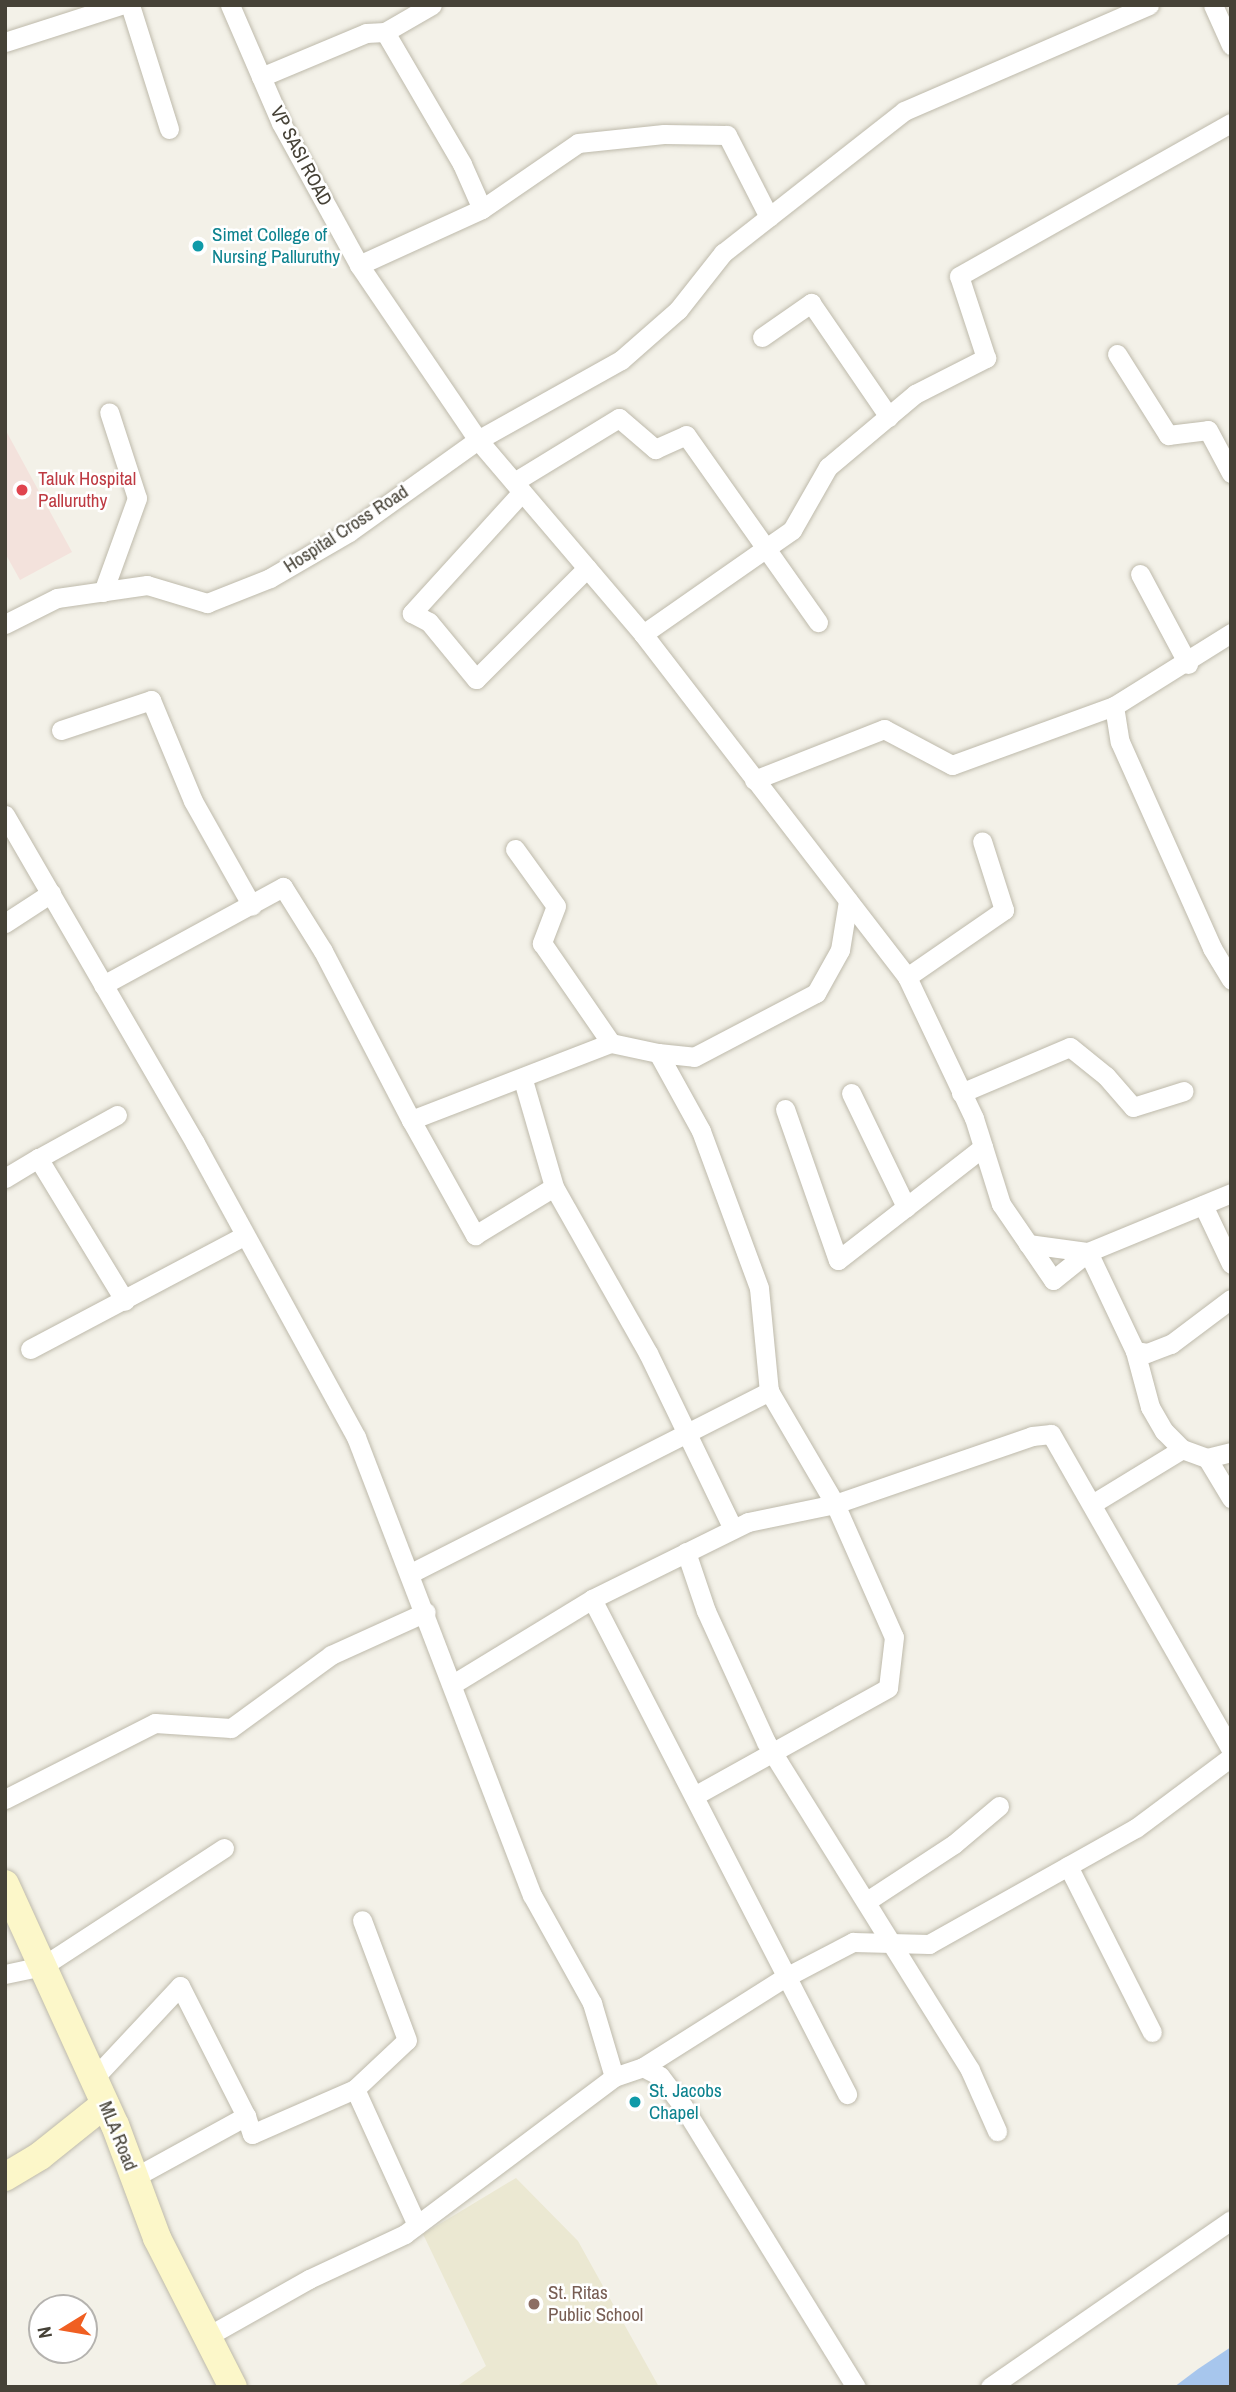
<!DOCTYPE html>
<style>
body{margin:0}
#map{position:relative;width:1236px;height:2392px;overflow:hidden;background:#f3f1e8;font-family:"Archivo Narrow",sans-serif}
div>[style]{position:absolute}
.education>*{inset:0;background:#ebe8d2}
.medical>*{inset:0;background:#f3e2dc}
.water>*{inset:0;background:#a7c6ed}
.roads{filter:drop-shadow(0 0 2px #bebaab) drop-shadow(0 0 2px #bebaab)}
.street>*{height:19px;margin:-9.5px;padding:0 9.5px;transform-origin:9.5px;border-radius:9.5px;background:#fff}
.secondary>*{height:28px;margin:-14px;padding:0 14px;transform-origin:14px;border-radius:14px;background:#fcf7c9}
.dots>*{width:19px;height:19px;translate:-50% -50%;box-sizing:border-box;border:4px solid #fff;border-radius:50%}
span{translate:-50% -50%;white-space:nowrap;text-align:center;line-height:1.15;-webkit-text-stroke:5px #fff;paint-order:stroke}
.street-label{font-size:19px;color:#464237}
.culture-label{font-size:19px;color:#0d838f}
.left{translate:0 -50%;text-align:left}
.health-label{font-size:19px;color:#be3a42}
.education-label{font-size:19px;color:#785e54}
.frame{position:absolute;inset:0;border:7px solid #464237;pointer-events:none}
.north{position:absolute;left:28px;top:2294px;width:70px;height:70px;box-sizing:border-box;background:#fff;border:2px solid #b5b3af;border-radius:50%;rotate:259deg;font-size:19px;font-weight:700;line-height:28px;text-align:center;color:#464237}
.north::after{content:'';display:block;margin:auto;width:24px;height:32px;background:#f05f22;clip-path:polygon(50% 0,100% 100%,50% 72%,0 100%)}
</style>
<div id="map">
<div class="education">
<i style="clip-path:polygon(516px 2178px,578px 2241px,659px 2387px,456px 2387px,486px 2366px,423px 2234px)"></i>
</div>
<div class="medical">
<i style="clip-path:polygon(5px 429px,72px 552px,20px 580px,5px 553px)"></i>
</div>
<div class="water">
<i style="clip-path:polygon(1231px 2347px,1231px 2387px,1174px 2387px,1198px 2369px)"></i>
</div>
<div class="roads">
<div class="street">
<i style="left:130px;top:5px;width:130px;rotate:72.5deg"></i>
<i style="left:230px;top:5px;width:129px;rotate:66.6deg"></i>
<i style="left:281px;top:123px;width:162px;rotate:61.2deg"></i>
<i style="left:359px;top:265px;width:212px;rotate:55.8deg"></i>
<i style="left:478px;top:440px;width:255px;rotate:49.6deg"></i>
<i style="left:643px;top:634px;width:433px;rotate:52.4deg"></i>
<i style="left:907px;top:977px;width:156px;rotate:64.6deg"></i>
<i style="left:974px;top:1118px;width:90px;rotate:72.6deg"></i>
<i style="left:1001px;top:1204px;width:92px;rotate:55.6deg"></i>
<i style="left:1053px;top:1280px;width:45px;rotate:-38.7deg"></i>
<i style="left:1088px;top:1252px;width:155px;rotate:-22.4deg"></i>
<i style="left:1213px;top:5px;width:44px;rotate:65.8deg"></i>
<i style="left:385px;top:32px;width:54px;rotate:-29.9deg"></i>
<i style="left:5px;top:42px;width:121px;rotate:-17.8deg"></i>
<i style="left:261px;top:77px;width:114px;rotate:-22.7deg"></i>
<i style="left:366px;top:33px;width:19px;rotate:-3deg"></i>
<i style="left:385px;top:32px;width:153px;rotate:59.7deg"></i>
<i style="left:462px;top:164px;width:49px;rotate:66deg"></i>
<i style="left:359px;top:265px;width:135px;rotate:-24.5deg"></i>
<i style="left:482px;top:209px;width:116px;rotate:-34.5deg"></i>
<i style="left:578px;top:143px;width:86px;rotate:-6deg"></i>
<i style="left:664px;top:134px;width:63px;rotate:0.9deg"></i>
<i style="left:727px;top:135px;width:92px;rotate:62.9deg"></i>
<i style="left:762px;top:337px;width:60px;rotate:-34.8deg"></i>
<i style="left:811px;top:303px;width:138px;rotate:55.6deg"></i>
<i style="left:1117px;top:354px;width:96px;rotate:57.8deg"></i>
<i style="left:1168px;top:435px;width:40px;rotate:-7.1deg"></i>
<i style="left:1208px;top:430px;width:49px;rotate:61.9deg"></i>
<i style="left:514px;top:482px;width:123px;rotate:-31.4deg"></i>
<i style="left:619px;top:418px;width:48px;rotate:40.7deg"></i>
<i style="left:655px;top:449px;width:34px;rotate:-24deg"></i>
<i style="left:686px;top:435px;width:229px;rotate:54.8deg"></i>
<i style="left:522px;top:492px;width:164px;rotate:132.3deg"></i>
<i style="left:412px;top:613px;width:19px;rotate:28deg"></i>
<i style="left:429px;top:622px;width:74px;rotate:50.5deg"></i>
<i style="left:476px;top:679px;width:157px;rotate:-45deg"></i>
<i style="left:1140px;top:574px;width:102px;rotate:61.9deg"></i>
<i style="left:103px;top:592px;width:100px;rotate:-70.1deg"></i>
<i style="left:137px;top:498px;width:90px;rotate:-108deg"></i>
<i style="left:5px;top:624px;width:58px;rotate:-26.6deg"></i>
<i style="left:57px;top:598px;width:91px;rotate:-8.2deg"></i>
<i style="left:147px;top:585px;width:63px;rotate:16.7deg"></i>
<i style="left:207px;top:603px;width:68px;rotate:-21.6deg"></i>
<i style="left:270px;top:578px;width:91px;rotate:-30.2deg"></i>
<i style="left:349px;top:532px;width:156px;rotate:-35.6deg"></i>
<i style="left:476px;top:441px;width:166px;rotate:-29.2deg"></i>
<i style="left:621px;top:360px;width:76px;rotate:-41.3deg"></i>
<i style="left:678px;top:310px;width:73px;rotate:-51.7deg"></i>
<i style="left:723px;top:253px;width:230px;rotate:-38.1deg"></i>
<i style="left:904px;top:111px;width:267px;rotate:-23.4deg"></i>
<i style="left:1231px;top:633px;width:138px;rotate:148deg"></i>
<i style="left:1114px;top:706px;width:36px;rotate:81deg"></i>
<i style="left:1120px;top:742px;width:226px;rotate:65.9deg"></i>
<i style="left:1212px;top:948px;width:37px;rotate:59deg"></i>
<i style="left:643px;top:634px;width:182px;rotate:-34.9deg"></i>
<i style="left:792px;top:530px;width:73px;rotate:-60.3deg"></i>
<i style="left:828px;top:467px;width:114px;rotate:-40deg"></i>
<i style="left:915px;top:394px;width:80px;rotate:-26.9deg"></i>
<i style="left:986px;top:358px;width:86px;rotate:-108.2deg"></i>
<i style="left:959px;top:276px;width:312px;rotate:-29.4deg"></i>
<i style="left:61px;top:730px;width:95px;rotate:-18.4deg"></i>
<i style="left:151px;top:700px;width:109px;rotate:67.4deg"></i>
<i style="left:193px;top:801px;width:120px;rotate:60.7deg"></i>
<i style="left:754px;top:780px;width:140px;rotate:-21.4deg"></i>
<i style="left:884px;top:729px;width:77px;rotate:27.9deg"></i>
<i style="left:952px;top:765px;width:172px;rotate:-20deg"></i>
<i style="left:5px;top:815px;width:379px;rotate:59.9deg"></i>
<i style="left:195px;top:1143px;width:335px;rotate:61.3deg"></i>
<i style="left:356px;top:1437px;width:491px;rotate:69deg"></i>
<i style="left:532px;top:1895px;width:124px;rotate:60.9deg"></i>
<i style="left:592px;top:2003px;width:77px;rotate:73.4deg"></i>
<i style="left:515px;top:849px;width:70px;rotate:54.3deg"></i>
<i style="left:556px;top:906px;width:40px;rotate:111deg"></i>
<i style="left:542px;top:943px;width:121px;rotate:55.4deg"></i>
<i style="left:5px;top:923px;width:55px;rotate:-33.1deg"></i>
<i style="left:907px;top:977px;width:118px;rotate:-34.6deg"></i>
<i style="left:1004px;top:910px;width:72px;rotate:-107.7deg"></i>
<i style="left:103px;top:985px;width:205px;rotate:-28.6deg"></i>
<i style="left:283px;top:887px;width:75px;rotate:58deg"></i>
<i style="left:323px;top:951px;width:191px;rotate:62.5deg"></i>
<i style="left:411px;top:1120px;width:214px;rotate:-21.1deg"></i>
<i style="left:611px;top:1043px;width:48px;rotate:12deg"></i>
<i style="left:658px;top:1053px;width:89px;rotate:61.1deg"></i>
<i style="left:701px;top:1131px;width:167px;rotate:69.7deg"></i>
<i style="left:759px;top:1288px;width:103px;rotate:84.5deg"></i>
<i style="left:658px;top:1053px;width:36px;rotate:6deg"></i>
<i style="left:694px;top:1057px;width:138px;rotate:-27.7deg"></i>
<i style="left:816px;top:993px;width:49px;rotate:-60.8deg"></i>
<i style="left:840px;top:950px;width:50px;rotate:-80.7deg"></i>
<i style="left:523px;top:1080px;width:111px;rotate:73.8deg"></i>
<i style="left:851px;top:1093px;width:127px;rotate:64.2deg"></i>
<i style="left:961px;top:1093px;width:118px;rotate:-22.9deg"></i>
<i style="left:1070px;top:1047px;width:46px;rotate:38.9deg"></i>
<i style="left:1106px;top:1076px;width:41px;rotate:48.9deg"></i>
<i style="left:1133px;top:1107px;width:53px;rotate:-17.4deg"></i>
<i style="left:785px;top:1109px;width:160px;rotate:70.7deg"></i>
<i style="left:838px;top:1260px;width:184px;rotate:-37.9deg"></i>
<i style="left:411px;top:1120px;width:132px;rotate:60.9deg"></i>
<i style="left:475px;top:1235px;width:92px;rotate:-31.3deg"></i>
<i style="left:554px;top:1187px;width:191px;rotate:60.5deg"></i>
<i style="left:648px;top:1353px;width:195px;rotate:64.2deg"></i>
<i style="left:39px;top:1158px;width:89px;rotate:-28.9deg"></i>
<i style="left:5px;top:1178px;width:39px;rotate:-31deg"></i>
<i style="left:38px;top:1158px;width:167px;rotate:58.7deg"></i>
<i style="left:1203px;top:1205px;width:65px;rotate:64.6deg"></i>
<i style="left:1028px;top:1244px;width:61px;rotate:7.6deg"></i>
<i style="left:1088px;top:1252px;width:110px;rotate:64.6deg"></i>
<i style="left:1135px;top:1351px;width:12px;rotate:9deg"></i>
<i style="left:1147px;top:1353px;width:26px;rotate:-21deg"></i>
<i style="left:1171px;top:1344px;width:75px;rotate:-36.9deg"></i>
<i style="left:30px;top:1349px;width:243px;rotate:-27.9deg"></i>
<i style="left:1135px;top:1351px;width:58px;rotate:75deg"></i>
<i style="left:1150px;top:1407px;width:28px;rotate:60deg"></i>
<i style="left:1164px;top:1431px;width:25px;rotate:45deg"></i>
<i style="left:1182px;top:1449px;width:27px;rotate:20deg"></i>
<i style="left:1207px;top:1458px;width:25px;rotate:-14deg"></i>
<i style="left:1207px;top:1458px;width:47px;rotate:59deg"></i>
<i style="left:1092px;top:1504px;width:105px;rotate:-31.4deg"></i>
<i style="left:686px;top:1552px;width:62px;rotate:71.3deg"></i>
<i style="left:706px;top:1611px;width:144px;rotate:65.4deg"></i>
<i style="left:766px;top:1742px;width:386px;rotate:58.1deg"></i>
<i style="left:970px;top:2070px;width:67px;rotate:66.1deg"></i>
<i style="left:411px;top:1573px;width:402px;rotate:-26.9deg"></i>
<i style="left:769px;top:1391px;width:131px;rotate:59.7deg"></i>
<i style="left:835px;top:1504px;width:145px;rotate:66.1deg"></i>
<i style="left:894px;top:1637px;width:51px;rotate:96.7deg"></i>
<i style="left:888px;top:1688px;width:222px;rotate:150.9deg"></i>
<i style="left:592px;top:1599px;width:557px;rotate:62.74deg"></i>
<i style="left:453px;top:1684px;width:163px;rotate:-31.4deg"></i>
<i style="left:592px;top:1599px;width:174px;rotate:-26.3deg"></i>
<i style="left:748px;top:1522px;width:89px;rotate:-11.7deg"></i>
<i style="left:835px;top:1504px;width:208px;rotate:-19deg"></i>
<i style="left:1032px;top:1436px;width:19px;rotate:-6deg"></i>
<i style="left:1051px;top:1434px;width:364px;rotate:60.3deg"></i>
<i style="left:5px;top:1799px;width:168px;rotate:-26.9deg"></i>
<i style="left:155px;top:1723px;width:76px;rotate:3.8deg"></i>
<i style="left:231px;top:1728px;width:124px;rotate:-36.1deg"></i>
<i style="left:331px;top:1655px;width:104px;rotate:-24.4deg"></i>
<i style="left:1068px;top:1866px;width:186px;rotate:63.2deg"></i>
<i style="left:867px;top:1901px;width:104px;rotate:-33.2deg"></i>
<i style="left:954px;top:1844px;width:59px;rotate:-40.2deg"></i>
<i style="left:5px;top:1974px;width:39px;rotate:-12deg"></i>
<i style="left:43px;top:1966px;width:216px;rotate:-33.1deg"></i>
<i style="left:643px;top:2067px;width:167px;rotate:-32.3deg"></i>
<i style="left:784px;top:1978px;width:78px;rotate:-27.6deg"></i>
<i style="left:853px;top:1942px;width:76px;rotate:1.5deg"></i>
<i style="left:929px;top:1944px;width:237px;rotate:-29.3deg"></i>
<i style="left:1136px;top:1828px;width:119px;rotate:-36.8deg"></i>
<i style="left:94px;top:2078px;width:126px;rotate:-46.9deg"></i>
<i style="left:180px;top:1986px;width:146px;rotate:63.1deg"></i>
<i style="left:355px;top:2089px;width:71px;rotate:-43.3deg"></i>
<i style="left:407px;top:2040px;width:128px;rotate:-110.6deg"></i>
<i style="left:135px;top:2177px;width:127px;rotate:-28.8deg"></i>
<i style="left:246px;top:2116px;width:19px;rotate:72deg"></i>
<i style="left:252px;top:2134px;width:112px;rotate:-23.6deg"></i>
<i style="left:355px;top:2089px;width:149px;rotate:65.5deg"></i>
<i style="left:208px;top:2336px;width:116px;rotate:-29.4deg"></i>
<i style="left:309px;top:2279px;width:106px;rotate:-25.1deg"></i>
<i style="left:405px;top:2234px;width:261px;rotate:-36.9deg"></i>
<i style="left:614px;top:2077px;width:31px;rotate:-19deg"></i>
<i style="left:643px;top:2067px;width:19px;rotate:28deg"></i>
<i style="left:660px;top:2076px;width:38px;rotate:53deg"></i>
<i style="left:683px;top:2106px;width:330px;rotate:58.4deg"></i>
<i style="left:990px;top:2387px;width:293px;rotate:-34.7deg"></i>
</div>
<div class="secondary">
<i style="left:5px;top:1884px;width:265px;rotate:65.5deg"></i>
<i style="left:115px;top:2125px;width:121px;rotate:69.6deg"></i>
<i style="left:157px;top:2238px;width:167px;rotate:63deg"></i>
<i style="left:5px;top:2177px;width:41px;rotate:-31deg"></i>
<i style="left:40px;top:2156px;width:83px;rotate:-38.7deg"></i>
</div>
</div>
<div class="dots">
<i style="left:198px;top:246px;background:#0f9aa8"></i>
<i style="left:22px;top:490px;background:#e0444e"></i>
<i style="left:635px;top:2102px;background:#0f9aa8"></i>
<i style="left:534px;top:2304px;background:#8d6e63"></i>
</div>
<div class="street-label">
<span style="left:301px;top:156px;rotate:62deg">VP SASI ROAD</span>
<span style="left:346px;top:529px;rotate:-33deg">Hospital Cross Road</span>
<span style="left:118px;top:2136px;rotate:68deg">MLA Road</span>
</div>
<div class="culture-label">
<span class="left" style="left:212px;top:246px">Simet College of<br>Nursing Palluruthy</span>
<span class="left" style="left:649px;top:2102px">St. Jacobs<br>Chapel</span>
</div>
<div class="health-label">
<span class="left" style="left:38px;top:490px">Taluk Hospital<br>Palluruthy</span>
</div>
<div class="education-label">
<span class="left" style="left:548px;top:2304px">St. Ritas<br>Public School</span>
</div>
<div class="frame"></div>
<div class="north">N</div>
</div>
